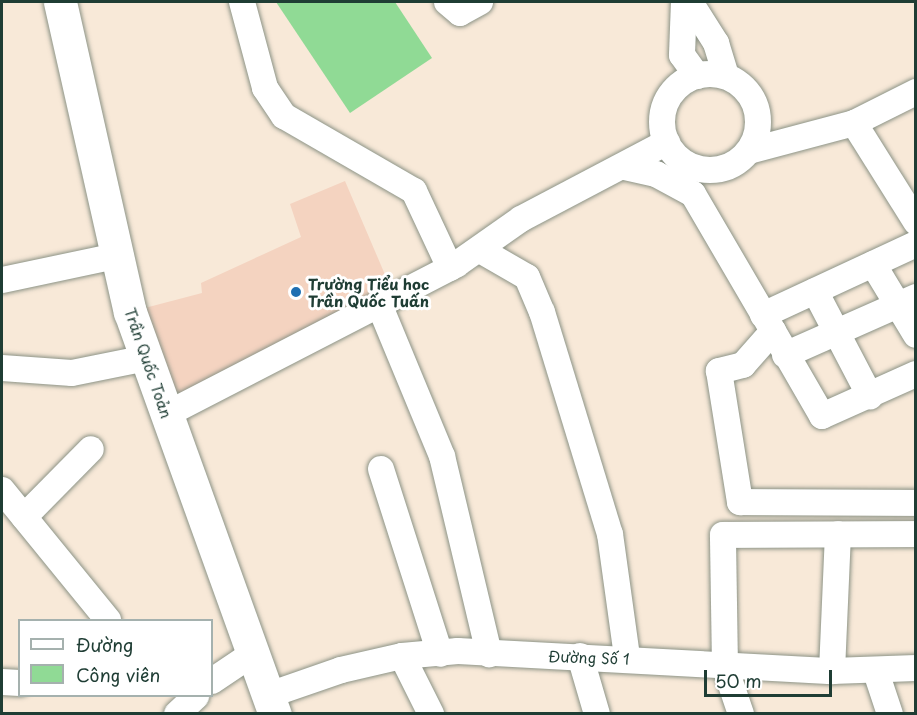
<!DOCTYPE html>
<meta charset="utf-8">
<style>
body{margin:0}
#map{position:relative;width:917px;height:715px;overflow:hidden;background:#f8e9d8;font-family:"Playpen Sans",sans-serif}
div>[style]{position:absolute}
.built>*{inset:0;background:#f4d3c0}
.green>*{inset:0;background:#90da95}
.roads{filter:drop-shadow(0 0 2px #8c9386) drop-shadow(0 0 2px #8c9386)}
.minor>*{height:26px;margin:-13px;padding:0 13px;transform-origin:13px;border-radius:13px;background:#fff}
.minor>.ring{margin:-13px;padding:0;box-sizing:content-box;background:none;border:26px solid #fff;border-radius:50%}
.major>*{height:33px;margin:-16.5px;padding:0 16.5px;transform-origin:16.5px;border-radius:16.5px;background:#fff}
.dots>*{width:16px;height:16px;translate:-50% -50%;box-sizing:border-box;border:3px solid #fff;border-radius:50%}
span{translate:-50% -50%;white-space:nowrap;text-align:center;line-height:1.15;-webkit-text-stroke:6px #fff;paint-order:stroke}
.poi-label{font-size:15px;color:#1f3d34;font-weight:700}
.left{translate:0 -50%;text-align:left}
.street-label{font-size:15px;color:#1f3d34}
.frame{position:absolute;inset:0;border:3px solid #1f3d34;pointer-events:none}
.legend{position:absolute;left:18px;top:619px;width:195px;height:78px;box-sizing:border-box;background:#fff;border:2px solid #a5b1ae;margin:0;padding:8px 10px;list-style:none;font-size:18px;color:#1f3d34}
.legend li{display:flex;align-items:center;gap:12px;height:30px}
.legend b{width:30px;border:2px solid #a5b1ae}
.scale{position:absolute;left:704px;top:670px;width:128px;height:27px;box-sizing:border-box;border:3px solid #1f3d34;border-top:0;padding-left:8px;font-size:18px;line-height:21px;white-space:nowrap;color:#1f3d34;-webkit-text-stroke:4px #fff;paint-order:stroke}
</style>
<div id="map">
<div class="built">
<i style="clip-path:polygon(345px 181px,392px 291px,175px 404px,141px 309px,202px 293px,201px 283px,301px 237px,290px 204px)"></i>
</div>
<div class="green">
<i style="clip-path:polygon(276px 2px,395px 2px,432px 58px,350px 113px)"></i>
</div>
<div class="roads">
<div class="minor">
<i style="left:242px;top:2px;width:89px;rotate:75deg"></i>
<i style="left:265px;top:88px;width:34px;rotate:56deg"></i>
<i style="left:284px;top:116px;width:150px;rotate:30deg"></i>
<i style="left:414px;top:191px;width:85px;rotate:64.9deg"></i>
<i style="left:447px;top:2px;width:17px;rotate:40deg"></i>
<i style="left:460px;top:13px;width:23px;rotate:-29deg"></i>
<i style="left:684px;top:2px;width:53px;rotate:92.2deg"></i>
<i style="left:682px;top:55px;width:26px;rotate:54deg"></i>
<i style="left:690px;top:2px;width:49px;rotate:57.6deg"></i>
<i style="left:716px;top:43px;width:34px;rotate:73deg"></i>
<i class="ring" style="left:662px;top:74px;width:70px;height:70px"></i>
<i style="left:854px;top:123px;width:117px;rotate:57.9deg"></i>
<i style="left:749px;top:151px;width:109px;rotate:-14.9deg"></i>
<i style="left:854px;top:123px;width:69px;rotate:-26.6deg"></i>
<i style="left:625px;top:167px;width:32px;rotate:13deg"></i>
<i style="left:656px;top:174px;width:42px;rotate:28.4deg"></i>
<i style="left:693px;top:194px;width:159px;rotate:59.7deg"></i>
<i style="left:773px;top:331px;width:45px;rotate:131.4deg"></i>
<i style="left:743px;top:365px;width:25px;rotate:166deg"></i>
<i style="left:719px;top:371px;width:133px;rotate:80.9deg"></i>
<i style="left:740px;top:502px;width:176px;rotate:0.3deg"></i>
<i style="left:480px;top:250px;width:54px;rotate:29.9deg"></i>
<i style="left:527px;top:277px;width:38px;rotate:67deg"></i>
<i style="left:542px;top:312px;width:232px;rotate:73deg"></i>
<i style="left:610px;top:534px;width:124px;rotate:82.1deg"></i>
<i style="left:873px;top:264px;width:83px;rotate:58.8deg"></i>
<i style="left:2px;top:280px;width:116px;rotate:-11.9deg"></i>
<i style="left:815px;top:291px;width:119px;rotate:62.4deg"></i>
<i style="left:379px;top:304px;width:165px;rotate:67.5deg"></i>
<i style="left:442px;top:456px;width:204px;rotate:76.6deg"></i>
<i style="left:763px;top:315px;width:169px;rotate:-24.9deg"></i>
<i style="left:773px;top:331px;width:98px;rotate:60deg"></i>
<i style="left:822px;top:416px;width:103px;rotate:-24.1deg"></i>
<i style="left:785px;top:355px;width:143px;rotate:-23.9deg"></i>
<i style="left:2px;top:368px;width:70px;rotate:4.1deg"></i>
<i style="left:72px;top:373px;width:76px;rotate:-11.3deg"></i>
<i style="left:167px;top:414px;width:326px;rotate:-27.3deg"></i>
<i style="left:457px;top:264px;width:78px;rotate:-35.1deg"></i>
<i style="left:521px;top:219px;width:165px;rotate:-27.8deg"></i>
<i style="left:381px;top:469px;width:194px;rotate:72.3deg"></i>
<i style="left:2px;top:490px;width:168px;rotate:50.8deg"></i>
<i style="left:24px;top:517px;width:95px;rotate:-45.4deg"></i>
<i style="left:402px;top:656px;width:65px;rotate:63.4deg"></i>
<i style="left:580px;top:656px;width:60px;rotate:73.7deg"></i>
<i style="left:832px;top:671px;width:137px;rotate:-87.5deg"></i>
<i style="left:876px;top:672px;width:44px;rotate:71.6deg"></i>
<i style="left:212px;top:681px;width:48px;rotate:-34deg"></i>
<i style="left:2px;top:682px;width:18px;rotate:3deg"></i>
<i style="left:269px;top:695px;width:76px;rotate:-19.1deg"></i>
<i style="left:341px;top:670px;width:63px;rotate:-12.9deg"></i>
<i style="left:402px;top:656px;width:56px;rotate:-5.1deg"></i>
<i style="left:458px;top:651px;width:375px;rotate:3.1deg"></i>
<i style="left:832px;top:671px;width:84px;rotate:-2deg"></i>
<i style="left:177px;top:714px;width:26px;rotate:-43deg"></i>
<i style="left:741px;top:714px;width:50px;rotate:-108.8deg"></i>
<i style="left:725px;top:667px;width:132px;rotate:-90.9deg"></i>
<i style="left:723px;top:535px;width:193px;rotate:-0.3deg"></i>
</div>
<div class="major">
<i style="left:60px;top:2px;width:318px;rotate:77.3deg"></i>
<i style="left:130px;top:312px;width:427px;rotate:70.2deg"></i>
</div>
</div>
<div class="dots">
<i style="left:296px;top:292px;background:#1f6fb2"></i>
</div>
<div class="poi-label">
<span class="left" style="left:308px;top:292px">Trường Tiểu học<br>Trần Quốc Tuấn</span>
</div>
<div class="street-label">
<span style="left:149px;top:363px;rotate:71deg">Trần Quốc Toản</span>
<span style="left:589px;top:657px;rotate:2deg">Đường Số 1</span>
</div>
<div class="frame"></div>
<ul class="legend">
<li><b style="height:8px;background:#fff"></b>Đường</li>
<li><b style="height:16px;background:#90da95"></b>Công viên</li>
</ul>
<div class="scale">50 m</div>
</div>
